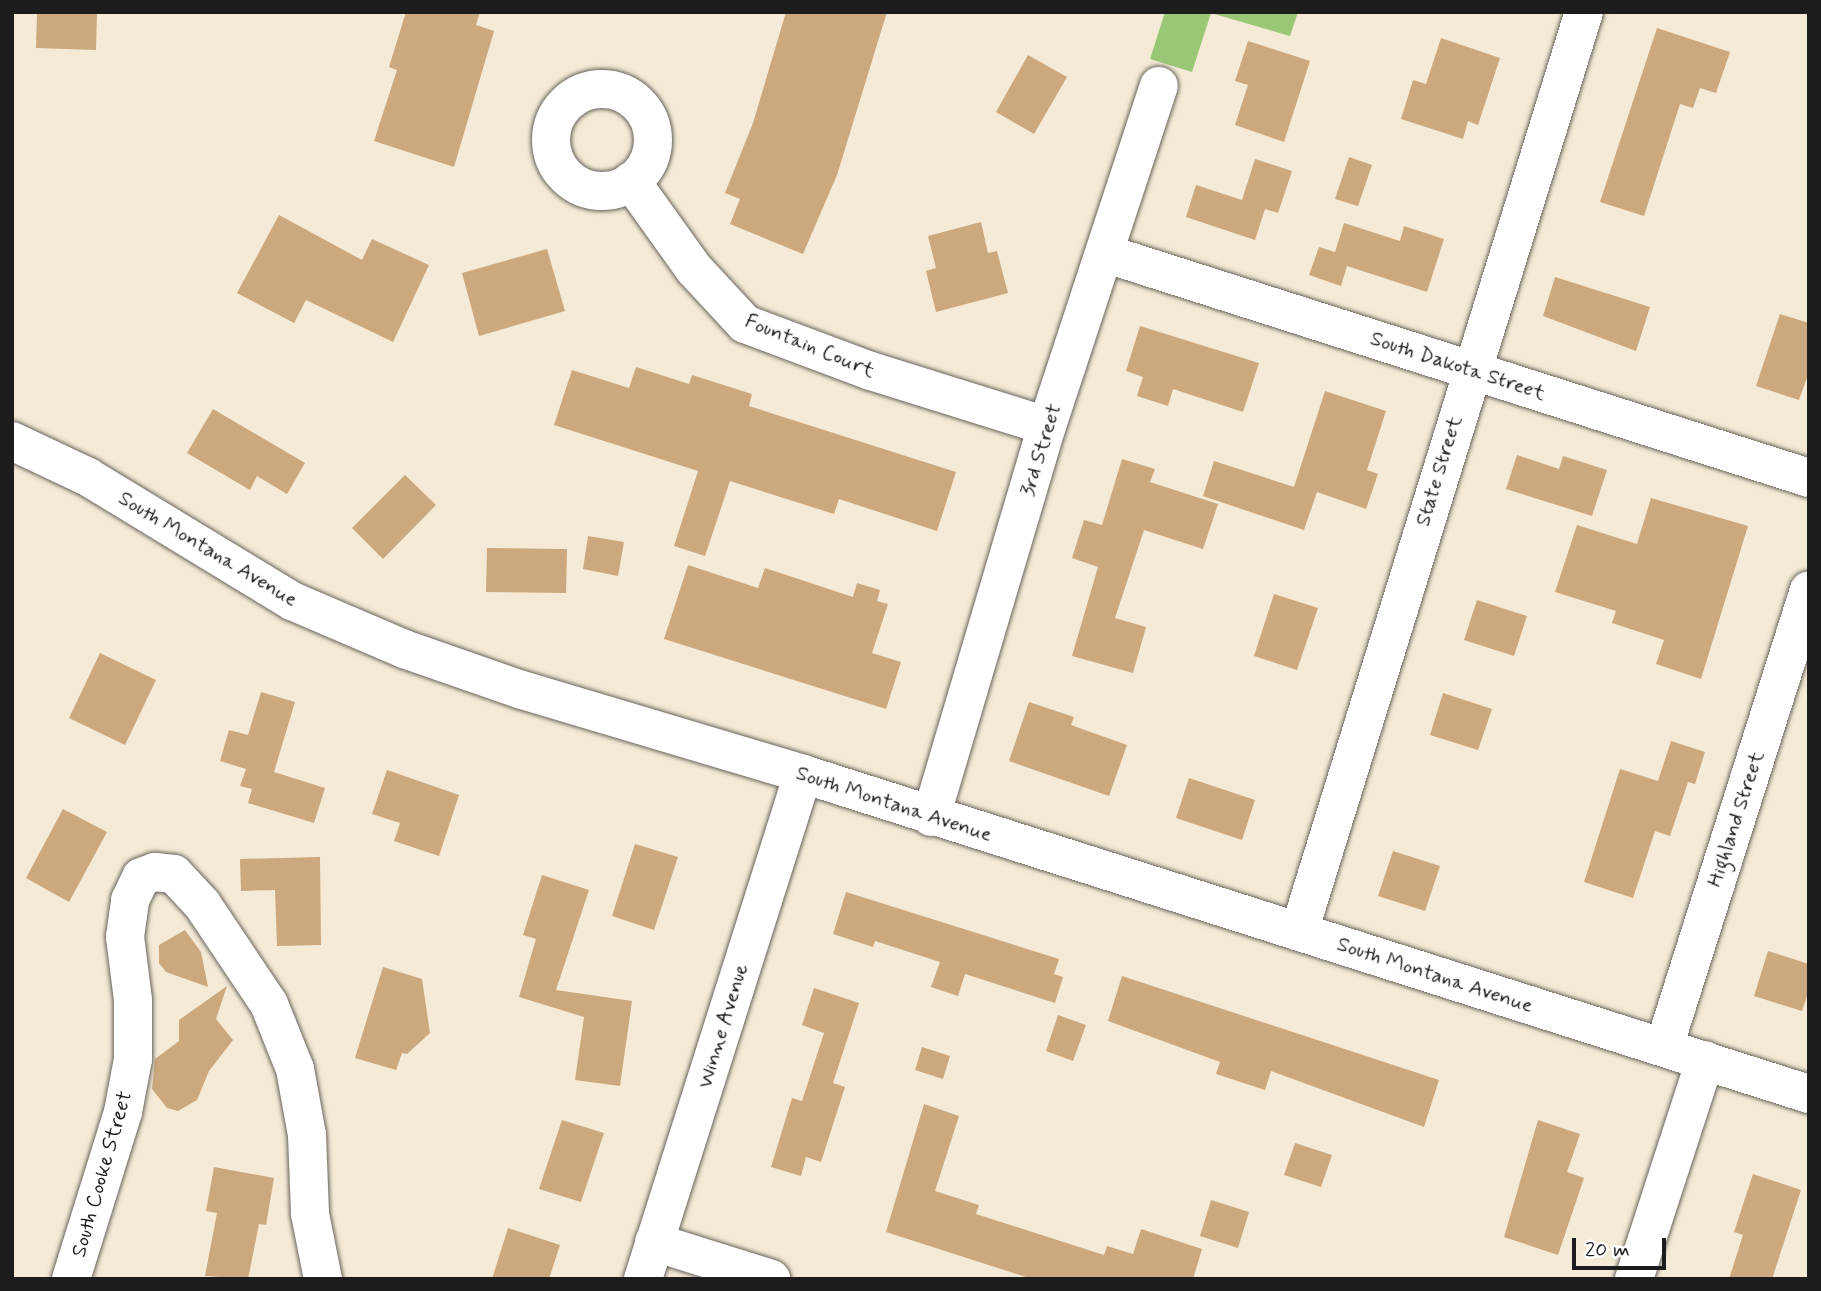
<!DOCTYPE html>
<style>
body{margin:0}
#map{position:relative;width:1821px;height:1291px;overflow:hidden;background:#f5ead5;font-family:Mynerve,sans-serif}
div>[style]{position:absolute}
.green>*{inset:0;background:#9ac775}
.building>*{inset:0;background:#cba87e}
.roads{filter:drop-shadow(0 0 2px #68645d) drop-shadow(0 0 2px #68645d)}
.minor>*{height:38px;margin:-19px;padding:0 19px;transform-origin:19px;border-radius:19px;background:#fff}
.minor>.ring{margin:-19px;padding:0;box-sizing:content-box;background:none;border:38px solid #fff;border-radius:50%}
span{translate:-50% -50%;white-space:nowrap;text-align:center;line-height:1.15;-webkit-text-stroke:5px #fff;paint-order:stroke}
.street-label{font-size:21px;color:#1c1c1c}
.frame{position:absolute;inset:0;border:14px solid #1c1c1c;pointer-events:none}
.scale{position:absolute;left:1572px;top:1238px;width:94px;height:32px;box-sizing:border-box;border:4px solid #1c1c1c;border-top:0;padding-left:9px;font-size:21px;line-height:24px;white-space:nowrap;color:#1c1c1c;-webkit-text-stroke:5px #fff;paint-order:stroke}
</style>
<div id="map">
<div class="green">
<i style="clip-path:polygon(1165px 12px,1298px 12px,1290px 36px,1211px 13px,1192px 72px,1150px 59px)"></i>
</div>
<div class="building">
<i style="clip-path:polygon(37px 12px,97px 12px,96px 50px,36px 48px)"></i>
<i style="clip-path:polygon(406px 12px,480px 12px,476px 25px,494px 31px,454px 167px,374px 141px,397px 70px,389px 67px)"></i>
<i style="clip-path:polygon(786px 12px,887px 12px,837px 175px,803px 254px,730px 224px,740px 199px,725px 193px,753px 123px)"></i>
<i style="clip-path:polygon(1657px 28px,1730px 52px,1716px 93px,1700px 88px,1693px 108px,1680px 104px,1644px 216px,1600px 202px)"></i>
<i style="clip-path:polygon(1441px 38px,1500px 58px,1478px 125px,1468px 121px,1463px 139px,1401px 119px,1413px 80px,1426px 84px)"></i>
<i style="clip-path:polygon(1248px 41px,1310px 61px,1284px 142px,1235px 125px,1248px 85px,1235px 81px)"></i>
<i style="clip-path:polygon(1028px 55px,1067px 77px,1034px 134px,996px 112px)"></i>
<i style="clip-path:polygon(1349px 157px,1372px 165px,1358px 206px,1335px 199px)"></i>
<i style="clip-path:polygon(1255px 159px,1292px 171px,1278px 213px,1265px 209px,1255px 240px,1186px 217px,1196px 185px,1242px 200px)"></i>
<i style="clip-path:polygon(279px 215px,362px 260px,372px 239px,429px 265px,393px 342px,306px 300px,294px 323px,237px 293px)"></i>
<i style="clip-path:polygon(981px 222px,988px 253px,997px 251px,1008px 293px,936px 312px,926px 271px,936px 268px,928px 236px)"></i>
<i style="clip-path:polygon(1344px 223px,1400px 241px,1404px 226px,1444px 239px,1427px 292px,1347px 266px,1341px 286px,1309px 275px,1319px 247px,1335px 252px)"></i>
<i style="clip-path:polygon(547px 249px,565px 311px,479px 336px,462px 273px)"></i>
<i style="clip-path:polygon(1555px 277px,1650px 307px,1636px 351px,1543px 316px)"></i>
<i style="clip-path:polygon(1780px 314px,1809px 323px,1809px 372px,1799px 400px,1756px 386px)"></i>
<i style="clip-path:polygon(1140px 326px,1259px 363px,1243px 412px,1173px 389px,1168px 406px,1137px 396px,1143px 377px,1126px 371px)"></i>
<i style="clip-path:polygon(636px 367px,689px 384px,692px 375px,752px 394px,749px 406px,956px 472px,937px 531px,839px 499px,834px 514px,730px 481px,705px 556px,674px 546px,698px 471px,554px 425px,572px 370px,629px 388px)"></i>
<i style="clip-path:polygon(1325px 391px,1386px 411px,1367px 470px,1378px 474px,1366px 509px,1317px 492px,1304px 530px,1203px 496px,1214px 461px,1294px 487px)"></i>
<i style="clip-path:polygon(213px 409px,305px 463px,287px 494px,257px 476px,250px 490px,187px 453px)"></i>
<i style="clip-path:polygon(1517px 455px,1559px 469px,1563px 456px,1607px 470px,1592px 516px,1506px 489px)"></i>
<i style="clip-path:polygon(1122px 459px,1155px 469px,1150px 482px,1218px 504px,1203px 549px,1144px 530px,1115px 618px,1146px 627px,1133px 673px,1072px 656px,1098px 567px,1072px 558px,1084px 520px,1102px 525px)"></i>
<i style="clip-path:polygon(405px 475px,436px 505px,383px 559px,352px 528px)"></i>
<i style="clip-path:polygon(1651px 498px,1748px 526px,1701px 679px,1656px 664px,1664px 640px,1612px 623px,1616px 611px,1555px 592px,1577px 525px,1637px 544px)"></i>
<i style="clip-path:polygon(588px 536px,624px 542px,618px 576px,583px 569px)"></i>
<i style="clip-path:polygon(487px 548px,567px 549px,566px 593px,486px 592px)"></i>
<i style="clip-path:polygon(688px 565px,758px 588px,765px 568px,853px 597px,857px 583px,880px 590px,877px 601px,888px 604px,872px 653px,901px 662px,886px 709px,664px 639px)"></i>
<i style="clip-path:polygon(1274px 594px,1318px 608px,1297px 670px,1254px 656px)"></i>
<i style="clip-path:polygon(1477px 600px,1527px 616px,1514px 656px,1464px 640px)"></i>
<i style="clip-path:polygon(100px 653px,156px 680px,125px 745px,69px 718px)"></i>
<i style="clip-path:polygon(261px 692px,295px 702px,274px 772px,325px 788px,314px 823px,248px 803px,252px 789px,240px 786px,246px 769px,220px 761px,229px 730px,248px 735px)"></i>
<i style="clip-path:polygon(1443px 693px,1492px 709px,1478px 750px,1430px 735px)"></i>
<i style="clip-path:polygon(1029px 702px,1074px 717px,1071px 725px,1127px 745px,1109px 796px,1009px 761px)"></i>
<i style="clip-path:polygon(1671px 741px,1705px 752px,1695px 784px,1688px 782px,1670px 836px,1655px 831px,1633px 898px,1584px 882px,1620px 769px,1658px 781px)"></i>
<i style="clip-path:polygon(387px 770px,459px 795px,439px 856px,394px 841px,400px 823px,372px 814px)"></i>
<i style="clip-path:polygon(1189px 778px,1255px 800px,1242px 840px,1176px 818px)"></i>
<i style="clip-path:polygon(63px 809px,107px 832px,69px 902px,26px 878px)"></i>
<i style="clip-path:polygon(635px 844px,678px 857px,654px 930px,612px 916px)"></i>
<i style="clip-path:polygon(1393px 851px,1440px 866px,1425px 911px,1378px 896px)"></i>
<i style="clip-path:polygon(320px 857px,321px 945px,277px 946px,275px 890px,241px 891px,240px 859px)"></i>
<i style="clip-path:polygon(542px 875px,589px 890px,556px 990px,632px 1001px,620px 1086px,575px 1080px,584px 1017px,519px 997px,536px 939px,523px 935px)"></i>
<i style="clip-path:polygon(846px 892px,1059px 959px,1054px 974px,1063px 977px,1055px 1003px,965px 974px,958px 996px,931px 987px,940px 962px,875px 941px,873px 947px,833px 934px)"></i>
<i style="clip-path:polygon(185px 930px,201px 952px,208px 987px,166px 972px,159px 963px,159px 945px)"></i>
<i style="clip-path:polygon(1768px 951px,1809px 964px,1809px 990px,1802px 1011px,1754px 996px)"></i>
<i style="clip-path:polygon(383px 967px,422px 979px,430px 1033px,407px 1054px,402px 1053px,396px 1070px,355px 1058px)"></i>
<i style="clip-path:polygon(1122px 976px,1439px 1080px,1424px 1127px,1271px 1071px,1265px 1090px,1216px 1074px,1220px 1062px,1108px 1021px)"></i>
<i style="clip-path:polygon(227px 986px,216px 1019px,233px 1040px,209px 1071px,197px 1100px,178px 1111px,167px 1108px,152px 1089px,155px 1059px,179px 1041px,179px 1020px)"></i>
<i style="clip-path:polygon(814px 988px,859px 1003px,833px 1083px,845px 1087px,821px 1162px,806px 1157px,801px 1176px,771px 1167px,792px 1098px,802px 1101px,824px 1033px,802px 1025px)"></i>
<i style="clip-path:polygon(1058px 1015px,1086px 1025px,1073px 1061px,1046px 1051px)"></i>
<i style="clip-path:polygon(922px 1047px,950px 1056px,943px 1079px,915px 1070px)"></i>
<i style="clip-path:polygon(924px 1104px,959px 1116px,935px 1191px,979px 1205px,976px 1214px,1104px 1255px,1107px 1246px,1133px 1254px,1141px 1229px,1202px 1249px,1193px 1279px,1032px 1279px,886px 1232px)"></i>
<i style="clip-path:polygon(562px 1120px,604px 1133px,581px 1202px,539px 1189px)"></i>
<i style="clip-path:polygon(1538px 1120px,1580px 1134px,1567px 1172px,1584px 1178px,1558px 1255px,1504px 1237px)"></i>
<i style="clip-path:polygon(1295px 1143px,1332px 1155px,1321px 1187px,1284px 1175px)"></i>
<i style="clip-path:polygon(214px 1167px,274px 1178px,266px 1225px,259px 1224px,248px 1279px,205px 1276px,217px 1213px,206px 1211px)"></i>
<i style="clip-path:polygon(1753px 1174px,1801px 1190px,1772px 1279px,1729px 1279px,1743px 1235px,1734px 1232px)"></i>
<i style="clip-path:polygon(1211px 1200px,1249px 1212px,1238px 1248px,1200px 1236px)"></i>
<i style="clip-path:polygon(508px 1228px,560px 1245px,549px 1279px,492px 1279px)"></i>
</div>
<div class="roads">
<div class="minor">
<i class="ring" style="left:551px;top:89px;width:64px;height:64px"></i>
<i style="left:631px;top:181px;width:108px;rotate:54.4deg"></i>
<i style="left:694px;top:269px;width:75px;rotate:47.2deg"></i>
<i style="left:745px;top:324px;width:134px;rotate:20.5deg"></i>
<i style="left:871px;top:371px;width:184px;rotate:17.4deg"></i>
<i style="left:1107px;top:254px;width:737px;rotate:17.7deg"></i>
<i style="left:12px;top:441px;width:84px;rotate:25.3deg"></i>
<i style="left:88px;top:477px;width:239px;rotate:31.3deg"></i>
<i style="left:292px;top:601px;width:122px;rotate:23.2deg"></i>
<i style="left:404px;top:649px;width:125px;rotate:19.2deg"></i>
<i style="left:522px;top:690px;width:293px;rotate:16.6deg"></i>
<i style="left:803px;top:774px;width:1056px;rotate:17.65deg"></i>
<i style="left:931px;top:817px;width:408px;rotate:-73.5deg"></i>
<i style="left:1047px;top:426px;width:358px;rotate:-71.8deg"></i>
<i style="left:1299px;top:932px;width:963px;rotate:-72.79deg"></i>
<i style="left:1664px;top:1047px;width:479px;rotate:-72.4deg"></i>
<i style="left:654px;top:1242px;width:123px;rotate:17.5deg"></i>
<i style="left:71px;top:1279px;width:175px;rotate:-72.7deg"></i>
<i style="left:123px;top:1112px;width:54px;rotate:-79.3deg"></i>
<i style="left:133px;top:1059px;width:59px;rotate:-90deg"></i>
<i style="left:133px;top:1000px;width:64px;rotate:-97.2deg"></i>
<i style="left:125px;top:937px;width:37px;rotate:-82deg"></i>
<i style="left:130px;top:900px;width:25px;rotate:-64deg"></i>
<i style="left:141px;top:877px;width:15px;rotate:-20deg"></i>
<i style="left:155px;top:872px;width:19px;rotate:6deg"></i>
<i style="left:174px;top:874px;width:41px;rotate:47deg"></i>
<i style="left:202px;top:904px;width:120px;rotate:56.2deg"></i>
<i style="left:269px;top:1004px;width:70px;rotate:68.2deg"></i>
<i style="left:295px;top:1069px;width:67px;rotate:79.7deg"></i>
<i style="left:307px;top:1135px;width:79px;rotate:87.8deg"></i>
<i style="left:310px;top:1214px;width:66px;rotate:78.7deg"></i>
<i style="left:643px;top:1279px;width:530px;rotate:-72.42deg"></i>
<i style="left:1634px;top:1279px;width:230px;rotate:-72deg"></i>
</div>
</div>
<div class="street-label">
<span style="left:810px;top:346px;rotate:22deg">Fountain Court</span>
<span style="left:1458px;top:366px;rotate:18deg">South Dakota Street</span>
<span style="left:1041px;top:450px;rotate:-73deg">3rd Street</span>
<span style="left:1439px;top:471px;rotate:-73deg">State Street</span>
<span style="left:208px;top:549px;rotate:31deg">South Montana Avenue</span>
<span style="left:894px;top:804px;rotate:18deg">South Montana Avenue</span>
<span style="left:1736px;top:819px;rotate:-72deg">Highland Street</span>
<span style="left:1435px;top:975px;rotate:18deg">South Montana Avenue</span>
<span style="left:723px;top:1026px;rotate:-73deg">Winne Avenue</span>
<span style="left:102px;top:1174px;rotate:-74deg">South Cooke Street</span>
</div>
<div class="frame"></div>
<div class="scale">20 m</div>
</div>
